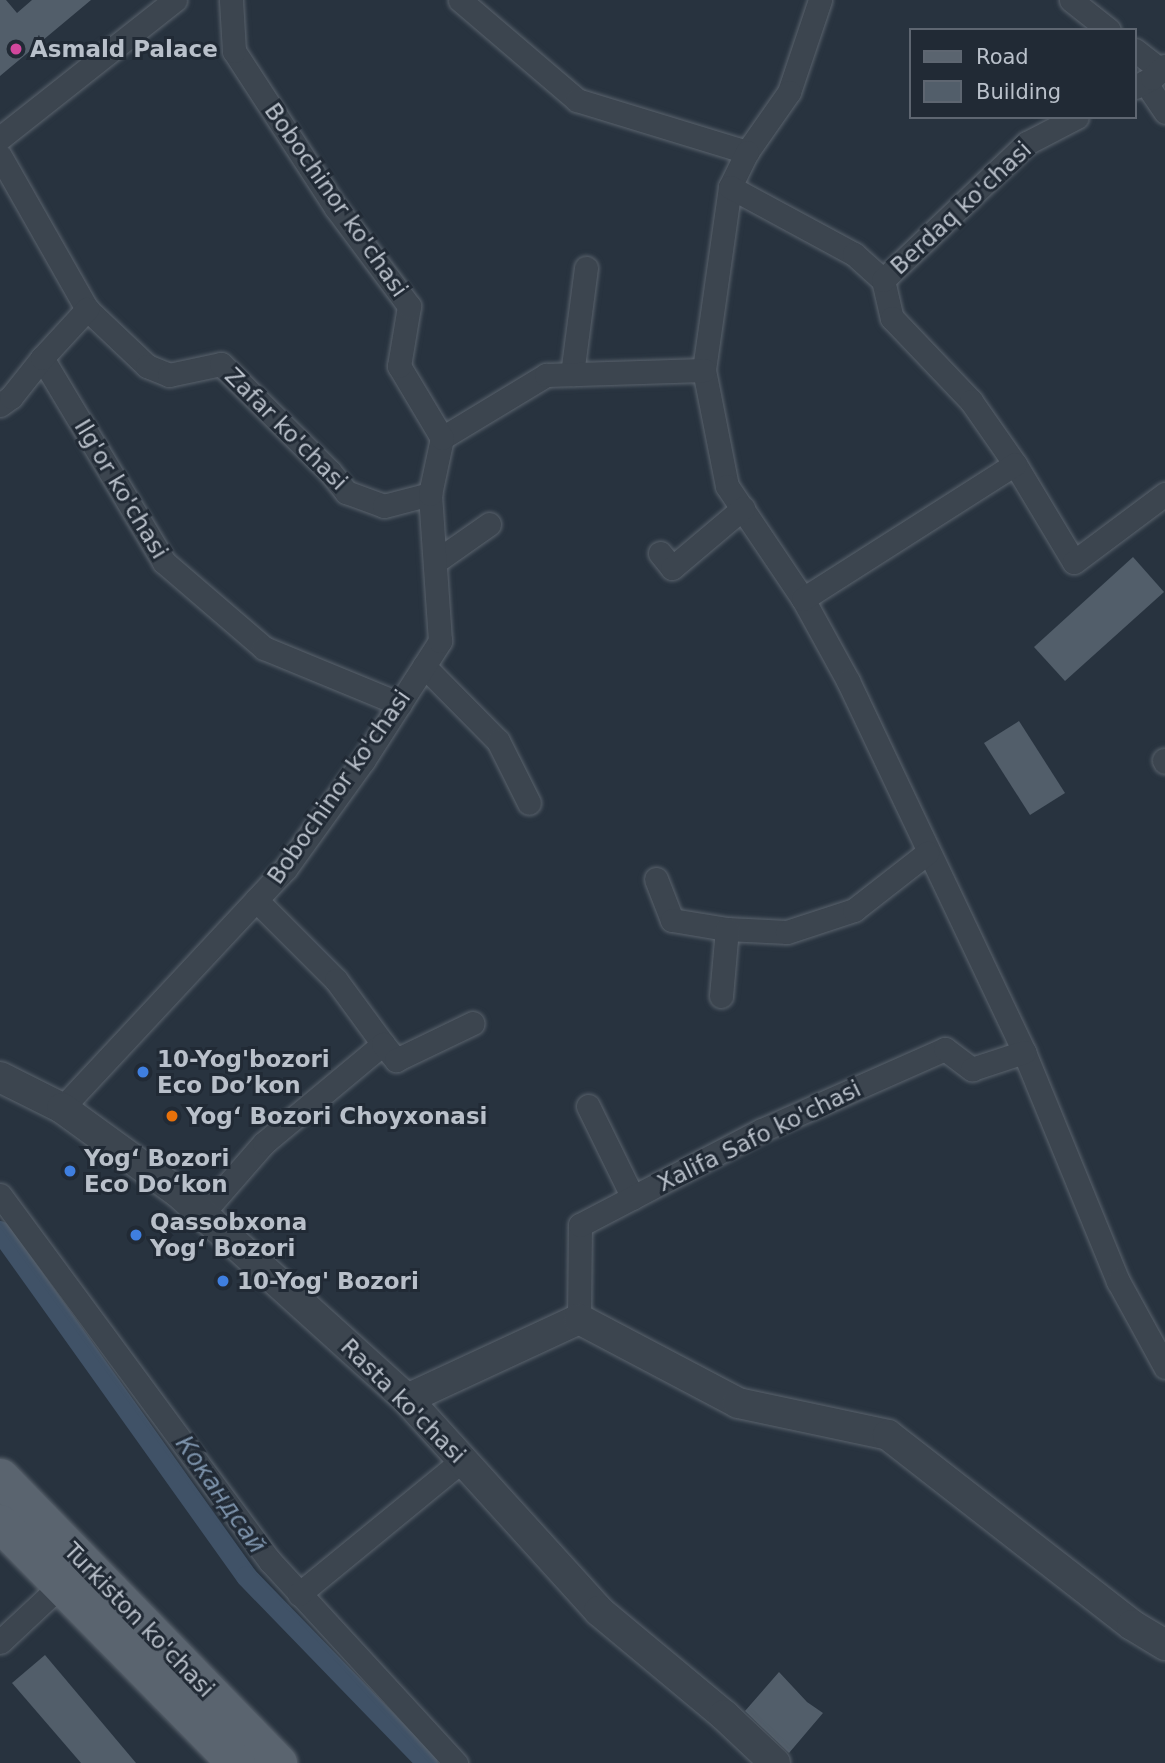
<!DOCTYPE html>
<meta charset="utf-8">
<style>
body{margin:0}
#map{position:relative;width:1165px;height:1763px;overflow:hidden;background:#28333f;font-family:"DejaVu Sans",sans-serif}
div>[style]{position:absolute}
.canal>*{height:21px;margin:-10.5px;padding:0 10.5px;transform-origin:10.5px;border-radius:10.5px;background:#405267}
.building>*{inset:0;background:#525e6a}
.roads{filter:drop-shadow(0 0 2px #5a636d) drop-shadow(0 0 2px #5a636d)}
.minor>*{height:23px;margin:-11.5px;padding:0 11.5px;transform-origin:11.5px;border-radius:11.5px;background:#3c454f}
.tertiary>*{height:30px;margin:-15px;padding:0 15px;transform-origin:15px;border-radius:15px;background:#3c454f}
.primary>*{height:37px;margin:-18.5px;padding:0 18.5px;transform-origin:18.5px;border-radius:18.5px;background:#5a646f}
.dots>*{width:19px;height:19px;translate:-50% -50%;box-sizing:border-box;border:4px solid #212a35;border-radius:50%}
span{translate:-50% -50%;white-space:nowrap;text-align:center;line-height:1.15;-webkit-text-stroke:6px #212a35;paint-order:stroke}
.poi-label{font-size:23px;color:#b9c0ca;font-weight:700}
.left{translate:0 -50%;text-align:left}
.street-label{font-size:23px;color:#b9c0ca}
.water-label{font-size:24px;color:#7c92aa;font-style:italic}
.legend{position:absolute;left:909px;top:28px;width:228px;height:91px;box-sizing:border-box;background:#212a35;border:2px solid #5e6671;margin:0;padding:9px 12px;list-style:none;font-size:21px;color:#b9c0ca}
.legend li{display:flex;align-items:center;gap:14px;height:35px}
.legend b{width:35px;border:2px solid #5e6671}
</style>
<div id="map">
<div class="canal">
<i style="left:0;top:1231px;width:424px;rotate:54.5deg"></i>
<i style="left:246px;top:1576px;width:260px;rotate:45.9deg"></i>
</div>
<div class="building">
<i style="clip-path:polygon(0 0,6px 0,17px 13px,32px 0,91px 0,0 76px)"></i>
<i style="clip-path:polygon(1133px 557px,1164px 592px,1065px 681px,1034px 647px)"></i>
<i style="clip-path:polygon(1019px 721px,1065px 793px,1030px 815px,984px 743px)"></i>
<i style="clip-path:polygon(45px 1655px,136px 1763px,81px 1763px,12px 1683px)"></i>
<i style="clip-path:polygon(779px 1672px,807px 1702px,823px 1713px,789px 1753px,745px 1711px)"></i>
</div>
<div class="roads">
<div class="minor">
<i style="left:460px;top:0;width:154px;rotate:40.5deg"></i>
<i style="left:577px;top:100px;width:178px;rotate:17deg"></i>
<i style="left:820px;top:0;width:97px;rotate:108.6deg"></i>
<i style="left:789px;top:92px;width:73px;rotate:125deg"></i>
<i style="left:747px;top:152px;width:39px;rotate:116deg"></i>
<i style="left:730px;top:187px;width:185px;rotate:98.1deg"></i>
<i style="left:704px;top:370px;width:118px;rotate:78.8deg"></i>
<i style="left:727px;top:486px;width:136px;rotate:56.1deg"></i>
<i style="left:803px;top:599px;width:94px;rotate:61.2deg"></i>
<i style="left:848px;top:681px;width:411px;rotate:64.6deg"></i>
<i style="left:1024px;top:1052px;width:248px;rotate:67.7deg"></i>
<i style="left:1118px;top:1281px;width:98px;rotate:61.3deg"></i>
<i style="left:1071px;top:0;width:48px;rotate:38.3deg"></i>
<i style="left:1135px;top:50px;width:33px;rotate:38deg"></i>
<i style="left:1145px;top:82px;width:36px;rotate:56deg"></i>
<i style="left:1135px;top:87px;width:19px;rotate:-28deg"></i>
<i style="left:1152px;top:78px;width:18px;rotate:-43deg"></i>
<i style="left:0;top:138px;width:223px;rotate:-38.3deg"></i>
<i style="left:0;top:156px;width:176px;rotate:60.4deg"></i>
<i style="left:87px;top:309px;width:83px;rotate:43.5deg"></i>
<i style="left:147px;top:366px;width:24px;rotate:22deg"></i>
<i style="left:169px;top:375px;width:53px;rotate:-11.9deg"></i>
<i style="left:221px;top:364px;width:153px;rotate:44.7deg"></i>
<i style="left:330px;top:472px;width:26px;rotate:51deg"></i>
<i style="left:346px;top:492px;width:40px;rotate:20.2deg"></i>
<i style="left:384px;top:506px;width:48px;rotate:-14.6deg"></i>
<i style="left:730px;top:187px;width:141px;rotate:28.4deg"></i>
<i style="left:854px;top:254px;width:39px;rotate:42deg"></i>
<i style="left:883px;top:280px;width:39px;rotate:77deg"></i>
<i style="left:892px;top:318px;width:115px;rotate:46.4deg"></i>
<i style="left:971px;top:401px;width:77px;rotate:55.1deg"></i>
<i style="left:1015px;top:464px;width:114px;rotate:59deg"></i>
<i style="left:1074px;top:562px;width:114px;rotate:-36.8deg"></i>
<i style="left:883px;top:280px;width:199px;rotate:-43.6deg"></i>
<i style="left:1027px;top:143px;width:56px;rotate:-27.5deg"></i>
<i style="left:42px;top:358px;width:238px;rotate:59.1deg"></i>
<i style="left:164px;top:562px;width:132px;rotate:40.7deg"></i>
<i style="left:264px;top:648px;width:147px;rotate:22.4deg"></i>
<i style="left:572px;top:374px;width:107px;rotate:-82.5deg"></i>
<i style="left:0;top:405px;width:14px;rotate:-36deg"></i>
<i style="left:11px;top:397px;width:50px;rotate:-51.5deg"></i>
<i style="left:42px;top:358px;width:67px;rotate:-47.4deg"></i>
<i style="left:442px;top:438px;width:122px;rotate:-31.2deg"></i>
<i style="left:546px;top:375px;width:158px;rotate:-1.8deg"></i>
<i style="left:660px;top:553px;width:19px;rotate:51deg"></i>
<i style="left:672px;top:568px;width:93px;rotate:-40.2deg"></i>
<i style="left:435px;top:562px;width:66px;rotate:-35.1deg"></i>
<i style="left:803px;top:599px;width:251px;rotate:-32.5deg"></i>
<i style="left:424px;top:666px;width:105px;rotate:45.4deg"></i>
<i style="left:498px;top:741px;width:69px;rotate:63.4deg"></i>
<i style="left:1164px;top:760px;width:2px;rotate:63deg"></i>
<i style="left:656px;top:879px;width:44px;rotate:68.7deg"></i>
<i style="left:672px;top:920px;width:56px;rotate:9.3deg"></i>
<i style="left:727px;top:929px;width:60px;rotate:2.9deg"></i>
<i style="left:787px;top:932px;width:71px;rotate:-18.2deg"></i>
<i style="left:854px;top:910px;width:93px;rotate:-38deg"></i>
<i style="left:256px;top:900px;width:113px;rotate:45deg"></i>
<i style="left:336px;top:980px;width:79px;rotate:53.7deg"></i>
<i style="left:721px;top:996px;width:67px;rotate:-84.9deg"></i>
<i style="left:588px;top:1106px;width:102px;rotate:63.9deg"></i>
<i style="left:62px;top:1108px;width:328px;rotate:-47deg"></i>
<i style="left:286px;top:868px;width:132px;rotate:-54.3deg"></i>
<i style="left:363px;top:761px;width:143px;rotate:-57.3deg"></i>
<i style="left:440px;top:641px;width:147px;rotate:-93.9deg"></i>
<i style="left:430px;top:494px;width:57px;rotate:-77.9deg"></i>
<i style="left:442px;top:438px;width:84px;rotate:-120.8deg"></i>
<i style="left:399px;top:366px;width:61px;rotate:-80.5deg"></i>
<i style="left:409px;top:306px;width:122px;rotate:-126.7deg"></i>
<i style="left:336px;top:208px;width:187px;rotate:-123deg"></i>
<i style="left:234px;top:51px;width:51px;rotate:-93.4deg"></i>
<i style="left:0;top:1195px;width:455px;rotate:53.6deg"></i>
<i style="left:270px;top:1561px;width:275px;rotate:47.4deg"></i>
<i style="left:202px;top:1214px;width:94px;rotate:-48.9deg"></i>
<i style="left:264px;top:1143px;width:155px;rotate:-39.8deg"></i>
<i style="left:383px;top:1044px;width:21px;rotate:51deg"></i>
<i style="left:396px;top:1060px;width:85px;rotate:-25.7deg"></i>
<i style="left:579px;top:1319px;width:94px;rotate:-89.4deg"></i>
<i style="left:580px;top:1225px;width:205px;rotate:-27.6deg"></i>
<i style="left:762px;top:1130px;width:200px;rotate:-23.9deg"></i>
<i style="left:945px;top:1049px;width:34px;rotate:37deg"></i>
<i style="left:972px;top:1069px;width:55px;rotate:-18.1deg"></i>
<i style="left:299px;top:1594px;width:212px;rotate:-39.3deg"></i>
<i style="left:0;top:1642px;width:83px;rotate:-43.1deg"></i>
</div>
<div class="tertiary">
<i style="left:0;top:1077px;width:69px;rotate:26.6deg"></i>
<i style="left:62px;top:1108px;width:145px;rotate:36deg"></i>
<i style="left:179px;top:1193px;width:307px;rotate:42.1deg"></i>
<i style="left:407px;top:1399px;width:286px;rotate:47.8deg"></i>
<i style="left:599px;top:1611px;width:163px;rotate:39.8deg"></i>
<i style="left:724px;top:1715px;width:70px;rotate:43.3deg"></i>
<i style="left:407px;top:1399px;width:190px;rotate:-24.9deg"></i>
<i style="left:579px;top:1319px;width:180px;rotate:27.8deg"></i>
<i style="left:738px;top:1403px;width:153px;rotate:12deg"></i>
<i style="left:888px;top:1435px;width:309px;rotate:37.9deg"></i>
<i style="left:1132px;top:1625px;width:39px;rotate:31deg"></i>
</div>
<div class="primary">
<i style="left:0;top:1477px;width:399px;rotate:45.8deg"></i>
<i style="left:0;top:1523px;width:337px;rotate:45.5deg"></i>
</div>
</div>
<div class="dots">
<i style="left:16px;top:49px;background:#d1479c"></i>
<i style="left:143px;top:1072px;background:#3f7fe0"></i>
<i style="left:172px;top:1116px;background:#e8710a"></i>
<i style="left:70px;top:1171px;background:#3f7fe0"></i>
<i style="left:136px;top:1235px;background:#3f7fe0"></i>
<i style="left:223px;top:1281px;background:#3f7fe0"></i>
</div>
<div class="poi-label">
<span class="left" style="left:30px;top:49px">Asmald Palace</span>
<span class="left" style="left:157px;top:1072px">10-Yog'bozori<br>Eco Do’kon</span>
<span class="left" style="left:186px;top:1116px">Yogʻ Bozori Choyxonasi</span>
<span class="left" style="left:84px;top:1171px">Yogʻ Bozori<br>Eco Doʻkon</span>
<span class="left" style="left:150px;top:1235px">Qassobxona<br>Yog‘ Bozori</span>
<span class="left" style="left:237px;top:1281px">10-Yog' Bozori</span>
</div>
<div class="street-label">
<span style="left:336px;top:200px;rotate:55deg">Bobochinor ko'chasi</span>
<span style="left:961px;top:208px;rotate:-43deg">Berdaq ko'chasi</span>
<span style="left:286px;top:429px;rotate:45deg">Zafar ko'chasi</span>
<span style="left:121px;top:489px;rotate:59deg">Ilg'or ko'chasi</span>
<span style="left:339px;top:787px;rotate:-55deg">Bobochinor ko'chasi</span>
<span style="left:759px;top:1136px;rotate:-26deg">Xalifa Safo ko'chasi</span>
<span style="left:403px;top:1401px;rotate:45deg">Rasta ko'chasi</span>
<span style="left:139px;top:1620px;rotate:46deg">Turkiston ko'chasi</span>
</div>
<div class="water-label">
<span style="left:220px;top:1495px;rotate:55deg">Кокандсай</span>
</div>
<ul class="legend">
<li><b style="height:9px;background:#5a646f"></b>Road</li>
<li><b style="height:19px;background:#525e6a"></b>Building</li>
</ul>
</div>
